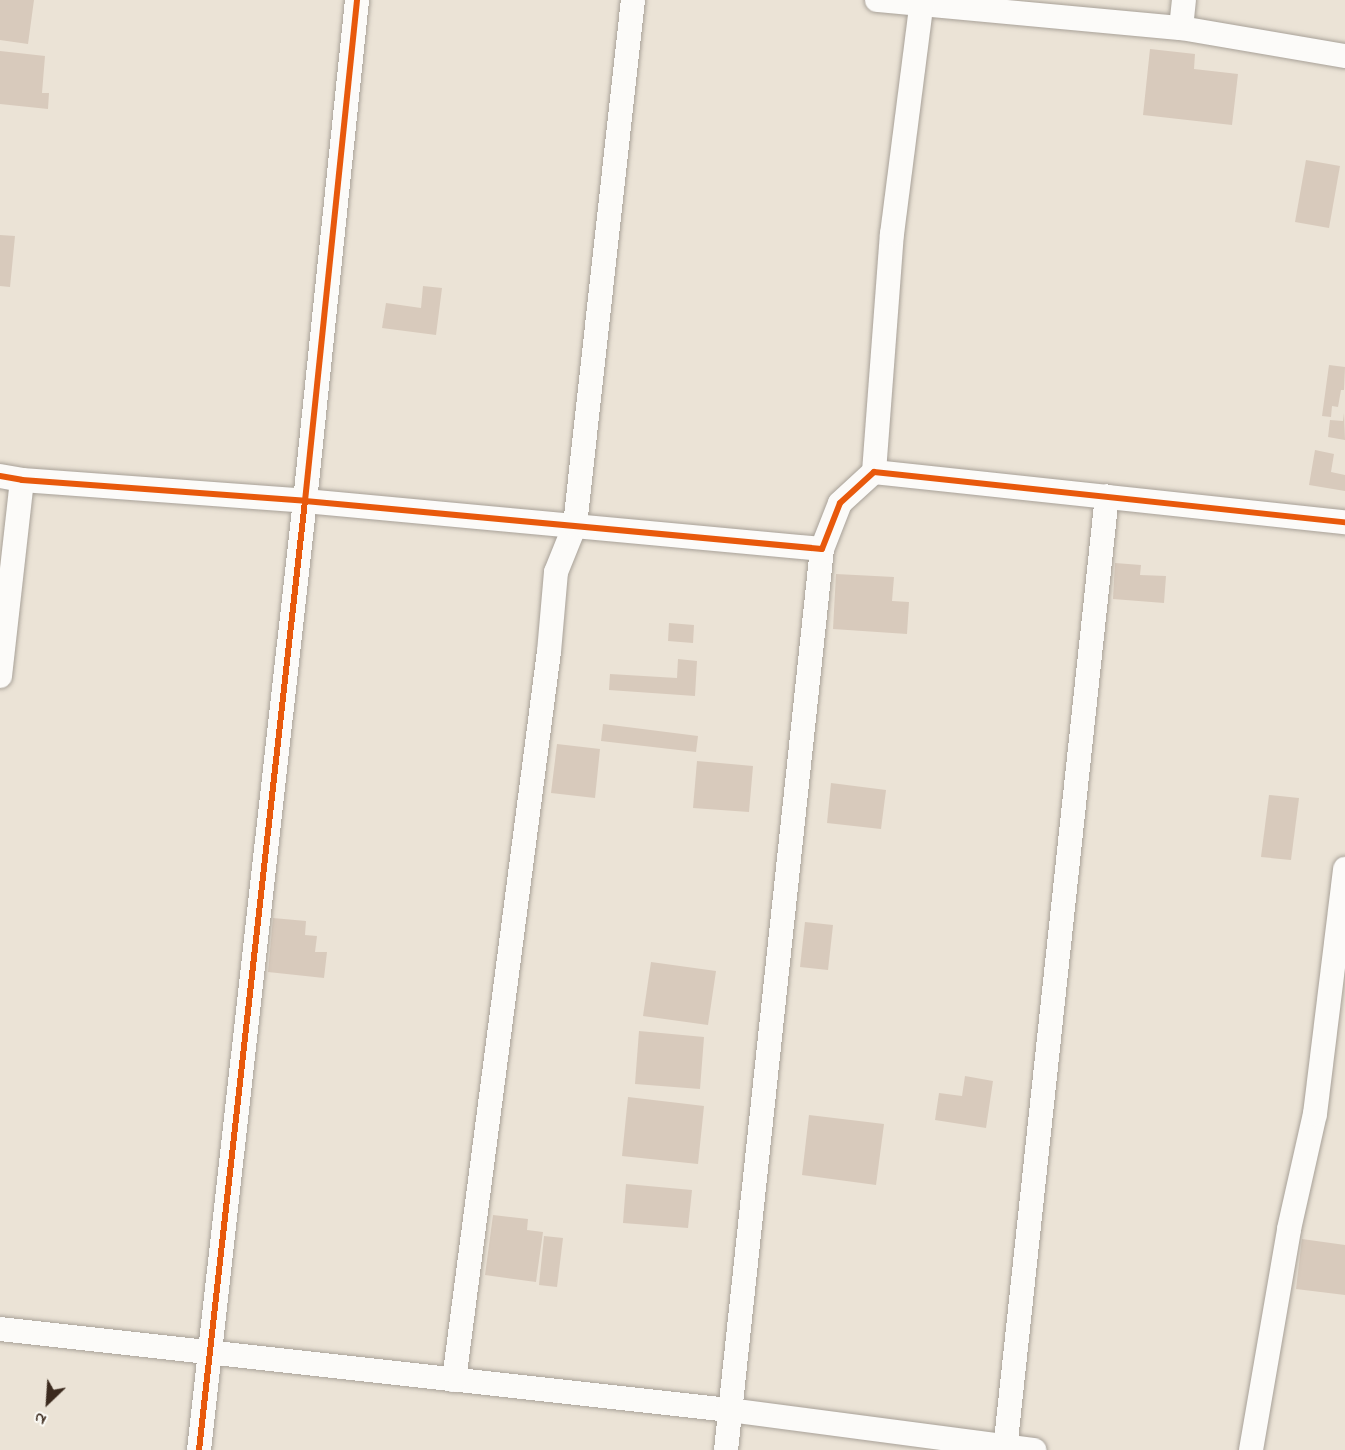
<!DOCTYPE html>
<style>
body{margin:0}
#map{position:relative;width:1345px;height:1450px;overflow:hidden;background:#ebe3d6;font-family:"Indie Flower",sans-serif}
div>[style]{position:absolute}
.building>*{inset:0;background:#d8cabc}
.roads{filter:drop-shadow(0 0 2px #a8a198) drop-shadow(0 0 2px #a8a198)}
.street>*{height:24px;margin:-12px;padding:0 12px;transform-origin:12px;border-radius:12px;background:#fcfbf9}
.cycleway>*{height:6px;margin:-3px;padding:0 3px;transform-origin:3px;border-radius:3px;background:#e8590c}
span{translate:-50% -50%;white-space:nowrap;text-align:center;line-height:1.15;-webkit-text-stroke:4.5px #fdfcf7;paint-order:stroke}
.north{position:absolute;left:18px;top:1372px;width:60px;height:60px;-webkit-text-stroke:4px #fdfcf7;paint-order:stroke;rotate:205deg;font-size:16px;font-weight:700;line-height:24px;text-align:center;color:#3b2a1e}
.north::after{content:'';display:block;margin:auto;width:21px;height:27px;background:#3b2a1e;clip-path:polygon(50% 0,100% 100%,50% 72%,0 100%)}
</style>
<div id="map">
<div class="building">
<i style="clip-path:polygon(0 0,34px 0,28px 44px,0 40px)"></i>
<i style="clip-path:polygon(1150px 49px,1195px 54px,1194px 69px,1238px 74px,1232px 125px,1143px 115px)"></i>
<i style="clip-path:polygon(0 51px,45px 56px,42px 93px,49px 93px,48px 109px,0 104px)"></i>
<i style="clip-path:polygon(1306px 160px,1340px 166px,1329px 228px,1295px 222px)"></i>
<i style="clip-path:polygon(0 235px,15px 236px,10px 287px,0 286px)"></i>
<i style="clip-path:polygon(423px 286px,442px 288px,436px 335px,382px 328px,386px 303px,421px 308px)"></i>
<i style="clip-path:polygon(1329px 365px,1345px 367px,1344px 390px,1341px 390px,1338px 407px,1332px 406px,1331px 417px,1322px 416px)"></i>
<i style="clip-path:polygon(1344px 413px,1345px 440px,1328px 437px,1330px 420px,1343px 421px)"></i>
<i style="clip-path:polygon(1315px 450px,1334px 454px,1331px 472px,1345px 475px,1345px 491px,1309px 485px)"></i>
<i style="clip-path:polygon(1115px 563px,1141px 565px,1140px 575px,1166px 576px,1164px 603px,1113px 599px)"></i>
<i style="clip-path:polygon(836px 574px,894px 577px,892px 601px,909px 602px,907px 634px,833px 629px)"></i>
<i style="clip-path:polygon(669px 623px,694px 625px,693px 643px,668px 641px)"></i>
<i style="clip-path:polygon(678px 659px,697px 661px,695px 696px,609px 690px,610px 674px,677px 678px)"></i>
<i style="clip-path:polygon(603px 724px,698px 736px,696px 752px,601px 741px)"></i>
<i style="clip-path:polygon(557px 744px,600px 749px,595px 798px,551px 793px)"></i>
<i style="clip-path:polygon(697px 761px,753px 766px,749px 812px,693px 808px)"></i>
<i style="clip-path:polygon(831px 783px,886px 790px,881px 829px,827px 823px)"></i>
<i style="clip-path:polygon(1269px 795px,1299px 798px,1291px 860px,1261px 857px)"></i>
<i style="clip-path:polygon(273px 918px,306px 921px,305px 935px,317px 936px,315px 952px,327px 952px,324px 978px,268px 972px)"></i>
<i style="clip-path:polygon(805px 922px,833px 925px,828px 970px,800px 967px)"></i>
<i style="clip-path:polygon(651px 962px,716px 971px,708px 1025px,643px 1016px)"></i>
<i style="clip-path:polygon(639px 1031px,704px 1037px,700px 1089px,635px 1084px)"></i>
<i style="clip-path:polygon(965px 1076px,993px 1081px,986px 1128px,935px 1120px,939px 1093px,962px 1096px)"></i>
<i style="clip-path:polygon(628px 1097px,704px 1106px,698px 1164px,622px 1156px)"></i>
<i style="clip-path:polygon(809px 1115px,884px 1124px,876px 1185px,802px 1175px)"></i>
<i style="clip-path:polygon(626px 1184px,692px 1190px,688px 1228px,623px 1223px)"></i>
<i style="clip-path:polygon(493px 1215px,528px 1219px,527px 1230px,543px 1232px,536px 1282px,485px 1275px)"></i>
<i style="clip-path:polygon(544px 1236px,563px 1238px,557px 1287px,539px 1285px)"></i>
<i style="clip-path:polygon(1302px 1239px,1345px 1245px,1345px 1295px,1296px 1289px)"></i>
</div>
<div class="roads">
<div class="street">
<i style="left:877px;top:0;width:305px;rotate:5.3deg"></i>
<i style="left:1181px;top:28px;width:166px;rotate:9.7deg"></i>
<i style="left:1181px;top:28px;width:28px;rotate:-84deg"></i>
<i style="left:874px;top:472px;width:239px;rotate:-85.7deg"></i>
<i style="left:892px;top:234px;width:236px;rotate:-82.7deg"></i>
<i style="left:0;top:476px;width:22px;rotate:10deg"></i>
<i style="left:22px;top:480px;width:284px;rotate:4.2deg"></i>
<i style="left:305px;top:501px;width:519px;rotate:5.3deg"></i>
<i style="left:822px;top:549px;width:49px;rotate:-68.6deg"></i>
<i style="left:840px;top:503px;width:46px;rotate:-42.4deg"></i>
<i style="left:874px;top:472px;width:474px;rotate:6.1deg"></i>
<i style="left:0;top:676px;width:197px;rotate:-83.6deg"></i>
<i style="left:0;top:1329px;width:733px;rotate:6.34deg"></i>
<i style="left:729px;top:1410px;width:308px;rotate:7.5deg"></i>
<i style="left:454px;top:1380px;width:734px;rotate:-82.57deg"></i>
<i style="left:549px;top:652px;width:80px;rotate:-85deg"></i>
<i style="left:556px;top:572px;width:51px;rotate:-68deg"></i>
<i style="left:575px;top:525px;width:528px;rotate:-83.7deg"></i>
<i style="left:199px;top:1450px;width:955px;rotate:-83.63deg"></i>
<i style="left:305px;top:501px;width:504px;rotate:-84.07deg"></i>
<i style="left:726px;top:1450px;width:906px;rotate:-83.92deg"></i>
<i style="left:1005px;top:1450px;width:959px;rotate:-83.9deg"></i>
<i style="left:1251px;top:1450px;width:224px;rotate:-80.2deg"></i>
<i style="left:1289px;top:1229px;width:118px;rotate:-77.3deg"></i>
<i style="left:1315px;top:1114px;width:247px;rotate:-83deg"></i>
</div>
</div>
<div class="cycleway">
<i style="left:0;top:476px;width:22px;rotate:10deg"></i>
<i style="left:22px;top:480px;width:284px;rotate:4.2deg"></i>
<i style="left:305px;top:501px;width:519px;rotate:5.3deg"></i>
<i style="left:822px;top:549px;width:49px;rotate:-68.6deg"></i>
<i style="left:840px;top:503px;width:46px;rotate:-42.4deg"></i>
<i style="left:874px;top:472px;width:474px;rotate:6.1deg"></i>
<i style="left:199px;top:1450px;width:955px;rotate:-83.63deg"></i>
<i style="left:305px;top:501px;width:504px;rotate:-84.07deg"></i>
</div>
<div class="north">N</div>
</div>
